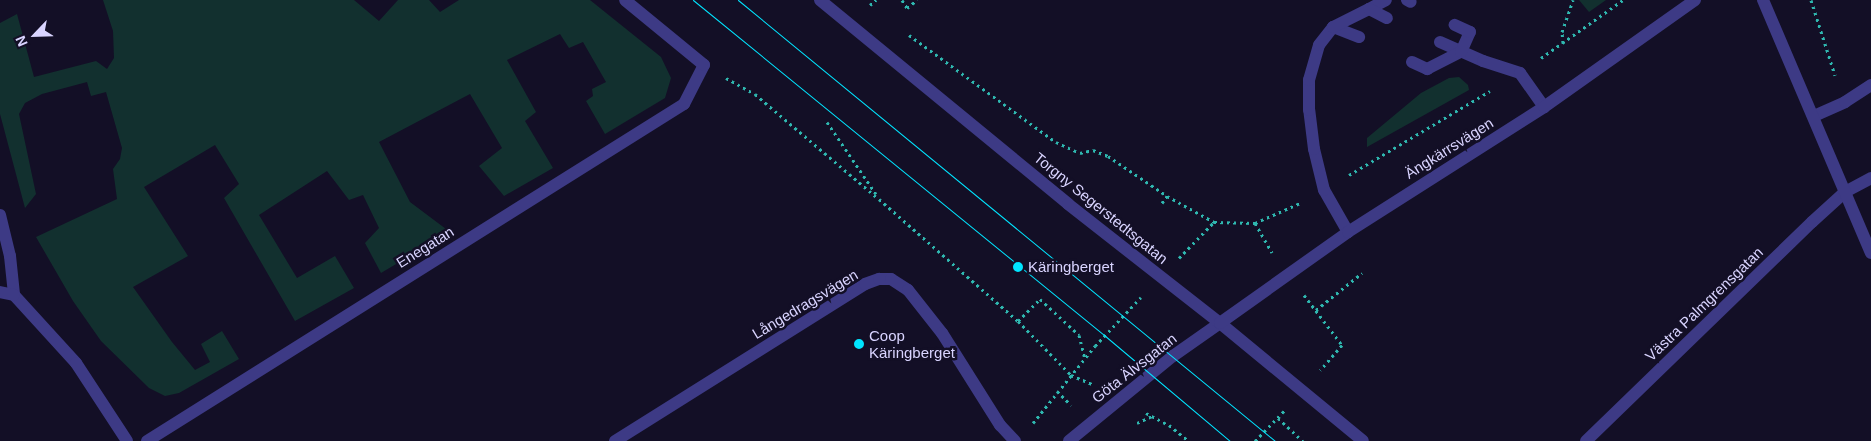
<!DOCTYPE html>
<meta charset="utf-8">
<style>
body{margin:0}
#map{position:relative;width:1871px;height:441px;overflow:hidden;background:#130f26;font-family:Arial,sans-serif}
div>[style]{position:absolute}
.green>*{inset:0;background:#12302f}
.path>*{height:3px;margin-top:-1.5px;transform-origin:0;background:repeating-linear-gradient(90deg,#2fb8b0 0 2.5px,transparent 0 6.5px)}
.service>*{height:12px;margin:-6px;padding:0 6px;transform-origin:6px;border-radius:6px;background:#3d3a85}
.minor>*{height:12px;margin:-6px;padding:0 6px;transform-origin:6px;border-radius:6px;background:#3d3a85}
.tertiary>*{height:12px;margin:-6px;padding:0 6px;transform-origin:6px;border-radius:6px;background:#3d3a85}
.tram>*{height:1px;margin:-0.5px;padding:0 0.5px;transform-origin:0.5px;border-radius:0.5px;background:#00e5ff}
.dots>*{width:14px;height:14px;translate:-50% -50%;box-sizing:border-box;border:2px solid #130f26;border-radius:50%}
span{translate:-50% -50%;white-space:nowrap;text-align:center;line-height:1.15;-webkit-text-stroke:5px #130f26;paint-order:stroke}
.street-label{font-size:15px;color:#d9d4ff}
.poi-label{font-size:15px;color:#d9d4ff}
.left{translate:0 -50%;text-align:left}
.north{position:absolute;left:10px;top:10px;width:50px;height:50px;-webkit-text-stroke:4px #130f26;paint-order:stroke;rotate:246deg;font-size:14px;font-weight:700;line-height:20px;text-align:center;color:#d9d4ff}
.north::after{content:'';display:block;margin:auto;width:18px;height:22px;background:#d9d4ff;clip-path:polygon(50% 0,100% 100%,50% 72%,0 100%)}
</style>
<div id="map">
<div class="green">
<i style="clip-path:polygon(103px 0,354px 0,379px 21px,398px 0,429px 0,440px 12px,459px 0,590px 0,661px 57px,671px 78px,665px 98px,605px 134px,586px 101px,593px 96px,592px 89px,606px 82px,583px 42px,569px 48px,560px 34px,507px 60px,536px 112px,525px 121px,553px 168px,504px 196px,479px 166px,502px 148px,470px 94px,379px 142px,410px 202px,450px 232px,381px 273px,365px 243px,379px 228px,363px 195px,349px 200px,327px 171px,259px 215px,297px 278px,335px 256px,354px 288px,295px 321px,224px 198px,239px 184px,215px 145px,144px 187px,188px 256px,133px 287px,172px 342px,195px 370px,210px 362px,201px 344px,222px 331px,239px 359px,179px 393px,165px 396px,149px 388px,101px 341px,73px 301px,36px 237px,117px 199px,113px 169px,120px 159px,122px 148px,106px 92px,91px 96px,87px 82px,42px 94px,25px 103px,19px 114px,36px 194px,25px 208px,0 114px,0 23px,17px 14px,34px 77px,96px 61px,107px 69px,114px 58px,113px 31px)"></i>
<i style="clip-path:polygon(1579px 0,1606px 0,1589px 12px)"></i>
<i style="clip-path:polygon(1459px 77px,1468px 85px,1469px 90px,1367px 147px,1367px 138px,1421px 93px,1449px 78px)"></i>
</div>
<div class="path">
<i style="left:902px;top:0;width:9px;rotate:58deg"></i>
<i style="left:907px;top:8px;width:13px;rotate:-39deg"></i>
<i style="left:1811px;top:0;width:79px;rotate:72.3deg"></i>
<i style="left:870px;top:5px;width:8px;rotate:-40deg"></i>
<i style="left:909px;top:35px;width:182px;rotate:36.1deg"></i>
<i style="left:1056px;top:142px;width:26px;rotate:25deg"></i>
<i style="left:1080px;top:153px;width:13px;rotate:-13deg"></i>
<i style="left:1093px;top:150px;width:16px;rotate:22deg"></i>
<i style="left:1108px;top:156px;width:71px;rotate:34.1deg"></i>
<i style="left:1167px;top:196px;width:54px;rotate:29deg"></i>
<i style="left:1563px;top:43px;width:11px;rotate:-95deg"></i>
<i style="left:1562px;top:32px;width:34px;rotate:-71deg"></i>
<i style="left:1541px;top:58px;width:100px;rotate:-35.3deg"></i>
<i style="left:726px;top:78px;width:33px;rotate:29deg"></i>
<i style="left:755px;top:94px;width:162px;rotate:40.3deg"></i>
<i style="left:879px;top:199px;width:185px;rotate:41.3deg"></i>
<i style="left:1018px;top:321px;width:76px;rotate:45.5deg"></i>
<i style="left:1071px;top:375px;width:25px;rotate:23deg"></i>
<i style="left:827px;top:122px;width:87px;rotate:55.8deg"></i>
<i style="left:1349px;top:175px;width:164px;rotate:-30.8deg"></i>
<i style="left:1162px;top:203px;width:9px;rotate:-54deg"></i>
<i style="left:1255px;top:223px;width:34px;rotate:60deg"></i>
<i style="left:1179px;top:258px;width:50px;rotate:-45.8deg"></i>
<i style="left:1214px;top:222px;width:41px;rotate:1.4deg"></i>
<i style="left:1255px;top:223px;width:49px;rotate:-24deg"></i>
<i style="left:1304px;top:295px;width:63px;rotate:52.8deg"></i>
<i style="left:1342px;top:345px;width:33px;rotate:131deg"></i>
<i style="left:1316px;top:310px;width:59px;rotate:-38.8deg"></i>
<i style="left:1018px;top:321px;width:31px;rotate:-45deg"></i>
<i style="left:1040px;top:299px;width:53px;rotate:42.7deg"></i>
<i style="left:1079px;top:335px;width:25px;rotate:76deg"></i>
<i style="left:1057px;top:391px;width:20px;rotate:45deg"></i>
<i style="left:1146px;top:413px;width:26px;rotate:28deg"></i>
<i style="left:1169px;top:425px;width:26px;rotate:39deg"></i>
<i style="left:1278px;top:418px;width:34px;rotate:43deg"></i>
<i style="left:1033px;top:423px;width:99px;rotate:-51.2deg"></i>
<i style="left:1095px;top:346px;width:67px;rotate:-46.8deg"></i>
<i style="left:1137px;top:423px;width:17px;rotate:-25deg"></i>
<i style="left:1255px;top:441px;width:42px;rotate:-46deg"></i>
</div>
<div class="service">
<i style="left:1407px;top:0;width:4px;rotate:27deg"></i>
<i style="left:1369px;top:9px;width:19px;rotate:-28deg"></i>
<i style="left:1333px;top:27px;width:28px;rotate:21deg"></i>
<i style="left:1440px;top:42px;width:47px;rotate:23.8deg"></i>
<i style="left:1483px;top:61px;width:39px;rotate:18deg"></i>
<i style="left:1520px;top:73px;width:42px;rotate:54.8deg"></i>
<i style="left:1412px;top:62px;width:17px;rotate:25deg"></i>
<i style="left:1427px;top:69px;width:38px;rotate:-27deg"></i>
<i style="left:1461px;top:52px;width:22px;rotate:-66deg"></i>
<i style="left:1470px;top:32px;width:17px;rotate:-155deg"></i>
<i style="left:1814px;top:116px;width:34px;rotate:-24deg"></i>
<i style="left:1845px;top:102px;width:31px;rotate:-33deg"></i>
<i style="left:1348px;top:232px;width:48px;rotate:-119.7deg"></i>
<i style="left:1324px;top:190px;width:42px;rotate:-103.7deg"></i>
<i style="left:1314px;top:149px;width:39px;rotate:-97deg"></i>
<i style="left:1309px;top:110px;width:30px;rotate:-90deg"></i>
<i style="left:1309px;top:80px;width:36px;rotate:-74deg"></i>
<i style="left:1319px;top:45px;width:23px;rotate:-52deg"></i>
<i style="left:1333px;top:27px;width:40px;rotate:-26.6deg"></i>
<i style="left:1369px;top:9px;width:20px;rotate:27deg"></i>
<i style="left:615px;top:441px;width:295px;rotate:-32.1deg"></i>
<i style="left:865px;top:284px;width:15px;rotate:-20deg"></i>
<i style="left:879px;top:279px;width:12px"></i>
<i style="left:891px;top:279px;width:20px;rotate:33deg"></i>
<i style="left:908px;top:290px;width:55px;rotate:51.7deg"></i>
<i style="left:942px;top:333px;width:109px;rotate:57.8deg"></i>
<i style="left:1000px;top:425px;width:22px;rotate:47deg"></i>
<i style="left:1586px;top:441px;width:315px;rotate:-44.1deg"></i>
<i style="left:1812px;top:222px;width:45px;rotate:-42.3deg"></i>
<i style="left:1845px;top:192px;width:30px;rotate:-28deg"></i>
</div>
<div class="minor">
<i style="left:1763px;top:0;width:275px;rotate:66.9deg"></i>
<i style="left:0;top:215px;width:42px;rotate:76.3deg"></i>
<i style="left:10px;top:256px;width:39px;rotate:84deg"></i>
<i style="left:14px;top:295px;width:92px;rotate:47.6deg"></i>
<i style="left:76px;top:363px;width:93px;rotate:56.8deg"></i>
<i style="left:0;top:292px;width:14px;rotate:12deg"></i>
<i style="left:147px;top:441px;width:634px;rotate:-32.11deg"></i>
<i style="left:684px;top:104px;width:44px;rotate:-62.9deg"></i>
<i style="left:704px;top:65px;width:102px;rotate:-140.6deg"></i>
<i style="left:1069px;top:441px;width:134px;rotate:-39.3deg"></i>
<i style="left:1173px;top:356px;width:57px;rotate:-35.1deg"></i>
</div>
<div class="tertiary">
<i style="left:820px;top:0;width:321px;rotate:39.4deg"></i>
<i style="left:1068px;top:204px;width:193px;rotate:38.1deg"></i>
<i style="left:1220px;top:323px;width:185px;rotate:39.5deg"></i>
<i style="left:1220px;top:323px;width:157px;rotate:-35.4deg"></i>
<i style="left:1348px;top:232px;width:232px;rotate:-32.5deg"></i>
<i style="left:1544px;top:107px;width:185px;rotate:-35.3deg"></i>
</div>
<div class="tram">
<i style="left:693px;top:0;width:530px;rotate:39.18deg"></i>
<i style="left:1104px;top:335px;width:165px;rotate:40.1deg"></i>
<i style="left:738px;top:0;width:695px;rotate:39.39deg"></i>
</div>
<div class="dots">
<i style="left:1018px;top:267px;background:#00e5ff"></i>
<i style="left:859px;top:344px;background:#00e5ff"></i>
</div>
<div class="street-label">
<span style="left:1449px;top:148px;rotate:-32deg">Ängkärrsvägen</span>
<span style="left:1101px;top:208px;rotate:39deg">Torgny Segerstedtsgatan</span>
<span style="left:425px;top:247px;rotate:-32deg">Enegatan</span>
<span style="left:805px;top:304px;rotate:-31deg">Långedragsvägen</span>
<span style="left:1704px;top:304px;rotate:-44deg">Västra Palmgrensgatan</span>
<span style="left:1134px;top:368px;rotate:-38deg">Göta Älvsgatan</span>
</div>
<div class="poi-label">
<span class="left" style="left:1028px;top:267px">Käringberget</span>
<span class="left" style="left:869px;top:344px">Coop<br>Käringberget</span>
</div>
<div class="north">N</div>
</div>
